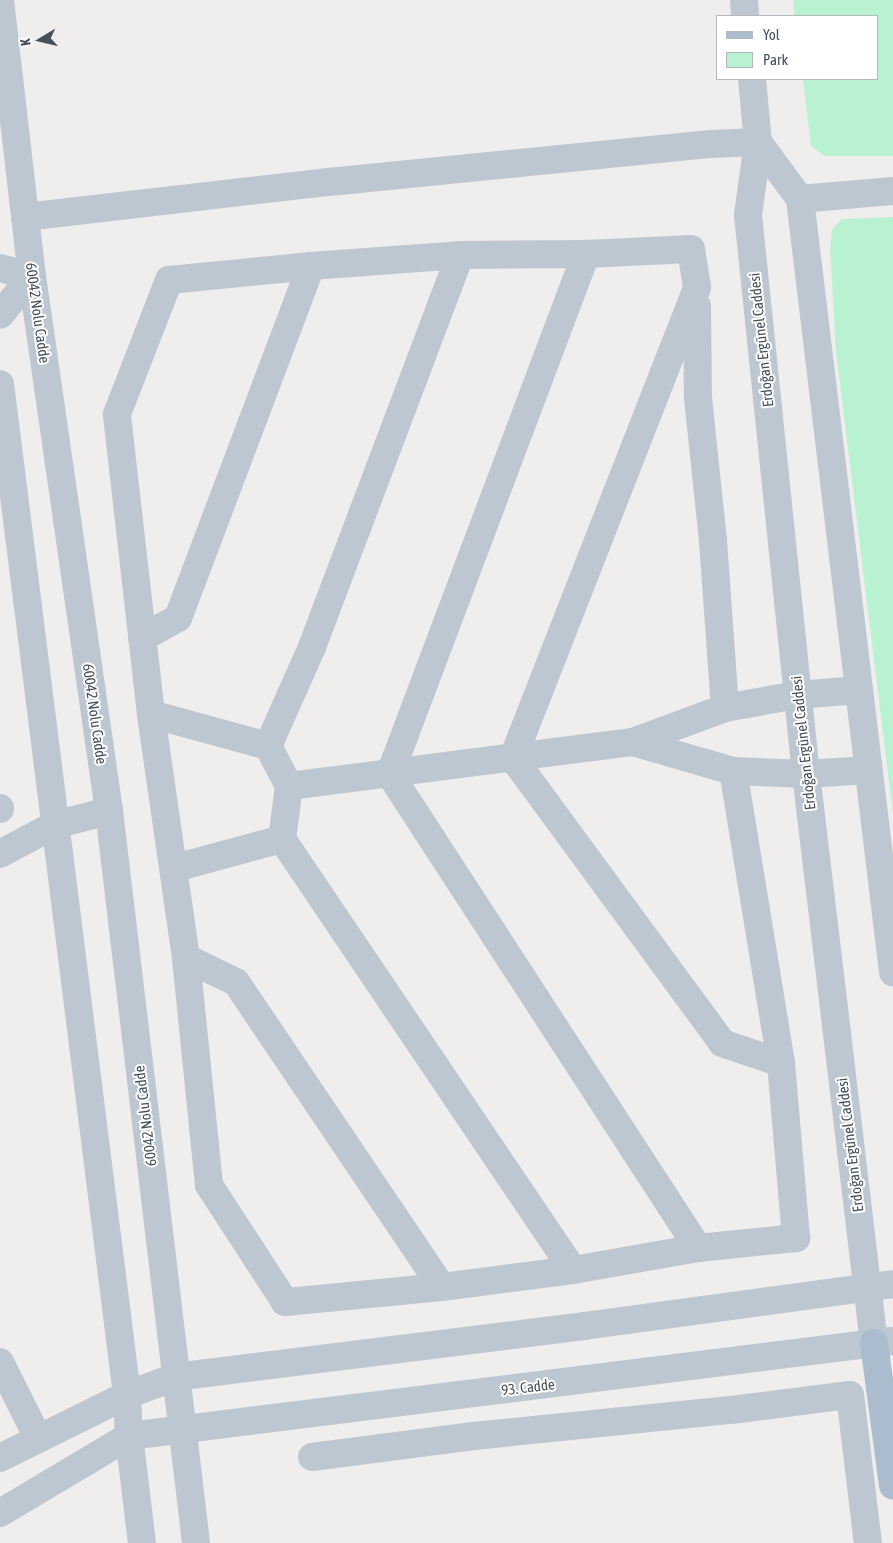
<!DOCTYPE html>
<meta charset="utf-8">
<style>
body{margin:0}
#map{position:relative;width:893px;height:1543px;overflow:hidden;background:#f0eded;font-family:"Asap Condensed",sans-serif}
div>[style]{position:absolute}
.green>*{inset:0;background:#b8f2d0}
.minor>*{height:28px;margin:-14px;padding:0 14px;transform-origin:14px;border-radius:14px;background:#bcc7d1}
.major>*{height:28px;margin:-14px;padding:0 14px;transform-origin:14px;border-radius:14px;background:#abbccf}
span{translate:-50% -50%;white-space:nowrap;text-align:center;line-height:1.15;-webkit-text-stroke:4px #fff;paint-order:stroke}
.street-label{font-size:15px;color:#44505c}
.legend{position:absolute;left:716px;top:15px;width:162px;height:65px;box-sizing:border-box;background:#fff;border:1px solid #b4b9be;margin:0;padding:6px 9px;list-style:none;font-size:15px;color:#44505c}
.legend li{display:flex;align-items:center;gap:10px;height:25px}
.legend b{width:25px;border:1px solid #b4b9be}
.north{position:absolute;left:15px;top:15px;width:50px;height:50px;-webkit-text-stroke:4px #fff;paint-order:stroke;rotate:261deg;font-size:14px;font-weight:700;line-height:20px;text-align:center;color:#44505c}
.north::after{content:'';display:block;margin:auto;width:18px;height:22px;background:#44505c;clip-path:polygon(50% 0,100% 100%,50% 72%,0 100%)}
</style>
<div id="map">
<div class="green">
<i style="clip-path:polygon(793px 0,893px 0,893px 156px,824px 156px,811px 146px,803px 79px,877px 79px,877px 16px,795px 16px)"></i>
<i style="clip-path:polygon(893px 217px,893px 814px,836px 351px,830px 247px,832px 230px,842px 219px)"></i>
</div>
<div class="minor">
<i style="left:0;top:0;width:278px;rotate:83.4deg"></i>
<i style="left:32px;top:276px;width:541px;rotate:81.81deg"></i>
<i style="left:109px;top:811px;width:737px;rotate:83.22deg"></i>
<i style="left:744px;top:0;width:16px;rotate:86deg"></i>
<i style="left:752px;top:79px;width:63px;rotate:84.6deg"></i>
<i style="left:758px;top:142px;width:74px;rotate:97.8deg"></i>
<i style="left:748px;top:215px;width:562px;rotate:84.08deg"></i>
<i style="left:806px;top:774px;width:573px;rotate:83.19deg"></i>
<i style="left:758px;top:142px;width:71px;rotate:53.6deg"></i>
<i style="left:800px;top:199px;width:779px;rotate:83.14deg"></i>
<i style="left:800px;top:199px;width:93px;rotate:-4.9deg"></i>
<i style="left:25px;top:217px;width:306px;rotate:-6.6deg"></i>
<i style="left:329px;top:182px;width:384px;rotate:-5.7deg"></i>
<i style="left:711px;top:144px;width:47px;rotate:-2.4deg"></i>
<i style="left:0;top:268px;width:33px;rotate:14deg"></i>
<i style="left:32px;top:276px;width:50px;rotate:129.4deg"></i>
<i style="left:697px;top:306px;width:92px;rotate:89.4deg"></i>
<i style="left:698px;top:398px;width:144px;rotate:84deg"></i>
<i style="left:713px;top:541px;width:167px;rotate:85.9deg"></i>
<i style="left:0;top:384px;width:1019px;rotate:82.84deg"></i>
<i style="left:127px;top:1395px;width:41px;rotate:87.2deg"></i>
<i style="left:129px;top:1436px;width:108px;rotate:83.1deg"></i>
<i style="left:142px;top:638px;width:41px;rotate:-29.1deg"></i>
<i style="left:178px;top:618px;width:376px;rotate:-69.3deg"></i>
<i style="left:311px;top:266px;width:149px;rotate:-4.2deg"></i>
<i style="left:151px;top:714px;width:121px;rotate:15.3deg"></i>
<i style="left:268px;top:746px;width:45px;rotate:62.3deg"></i>
<i style="left:289px;top:786px;width:53px;rotate:97.5deg"></i>
<i style="left:282px;top:839px;width:111px;rotate:164.8deg"></i>
<i style="left:633px;top:742px;width:104px;rotate:16.2deg"></i>
<i style="left:733px;top:771px;width:73px;rotate:2.4deg"></i>
<i style="left:806px;top:774px;width:62px;rotate:-3.7deg"></i>
<i style="left:268px;top:746px;width:108px;rotate:-66deg"></i>
<i style="left:312px;top:647px;width:419px;rotate:-69.3deg"></i>
<i style="left:460px;top:255px;width:126px;rotate:-0.5deg"></i>
<i style="left:289px;top:786px;width:347px;rotate:-7.3deg"></i>
<i style="left:633px;top:742px;width:98px;rotate:-20.3deg"></i>
<i style="left:725px;top:708px;width:73px;rotate:-10.2deg"></i>
<i style="left:797px;top:695px;width:62px;rotate:-4.6deg"></i>
<i style="left:0;top:808px;width:1px;rotate:90deg"></i>
<i style="left:282px;top:839px;width:520px;rotate:55.97deg"></i>
<i style="left:573px;top:1270px;width:132px;rotate:172.6deg"></i>
<i style="left:442px;top:1287px;width:158px;rotate:174.5deg"></i>
<i style="left:285px;top:1302px;width:140px;rotate:-123deg"></i>
<i style="left:209px;top:1185px;width:228px;rotate:-95.8deg"></i>
<i style="left:186px;top:958px;width:246px;rotate:-98.2deg"></i>
<i style="left:151px;top:714px;width:302px;rotate:-96.5deg"></i>
<i style="left:117px;top:414px;width:144px;rotate:-68.8deg"></i>
<i style="left:169px;top:280px;width:143px;rotate:-5.6deg"></i>
<i style="left:0;top:854px;width:61px;rotate:-28.2deg"></i>
<i style="left:54px;top:825px;width:57px;rotate:-14.3deg"></i>
<i style="left:186px;top:958px;width:55px;rotate:25.6deg"></i>
<i style="left:236px;top:982px;width:368px;rotate:56deg"></i>
<i style="left:698px;top:1248px;width:99px;rotate:-5.8deg"></i>
<i style="left:796px;top:1238px;width:176px;rotate:-94.9deg"></i>
<i style="left:781px;top:1063px;width:296px;rotate:-99.3deg"></i>
<i style="left:573px;top:1270px;width:127px;rotate:-10deg"></i>
<i style="left:698px;top:1248px;width:565px;rotate:-123.02deg"></i>
<i style="left:390px;top:774px;width:556px;rotate:-69.35deg"></i>
<i style="left:586px;top:254px;width:105px;rotate:-2.7deg"></i>
<i style="left:691px;top:249px;width:39px;rotate:81deg"></i>
<i style="left:697px;top:288px;width:505px;rotate:111.38deg"></i>
<i style="left:513px;top:758px;width:353px;rotate:53.7deg"></i>
<i style="left:722px;top:1043px;width:62px;rotate:18.7deg"></i>
<i style="left:0;top:1362px;width:85px;rotate:63.4deg"></i>
<i style="left:312px;top:1457px;width:163px;rotate:-7.4deg"></i>
<i style="left:474px;top:1436px;width:258px;rotate:-5.8deg"></i>
<i style="left:731px;top:1410px;width:120px;rotate:-7.2deg"></i>
<i style="left:850px;top:1395px;width:149px;rotate:83.1deg"></i>
<i style="left:0;top:1458px;width:142px;rotate:-26.4deg"></i>
<i style="left:127px;top:1395px;width:51px;rotate:-20.6deg"></i>
<i style="left:175px;top:1377px;width:412px;rotate:-7.1deg"></i>
<i style="left:584px;top:1326px;width:312px;rotate:-7.7deg"></i>
<i style="left:0;top:1513px;width:150px;rotate:-30.8deg"></i>
<i style="left:129px;top:1436px;width:769px;rotate:-7.1deg"></i>
</div>
<div class="major">
<i style="left:874px;top:1343px;width:144px;rotate:82.4deg"></i>
</div>
<div class="street-label">
<span style="left:38px;top:313px;rotate:82deg">60042 Nolu Cadde</span>
<span style="left:761px;top:340px;rotate:-96deg">Erdoğan Ergünel Caddesi</span>
<span style="left:95px;top:714px;rotate:82deg">60042 Nolu Cadde</span>
<span style="left:803px;top:743px;rotate:-96deg">Erdoğan Ergünel Caddesi</span>
<span style="left:145px;top:1116px;rotate:-97deg">60042 Nolu Cadde</span>
<span style="left:850px;top:1145px;rotate:-97deg">Erdoğan Ergünel Caddesi</span>
<span style="left:528px;top:1387px;rotate:-7deg">93. Cadde</span>
</div>
<ul class="legend">
<li><b style="height:6px;background:#abbccf"></b>Yol</li>
<li><b style="height:14px;background:#b8f2d0"></b>Park</li>
</ul>
<div class="north">K</div>
</div>
